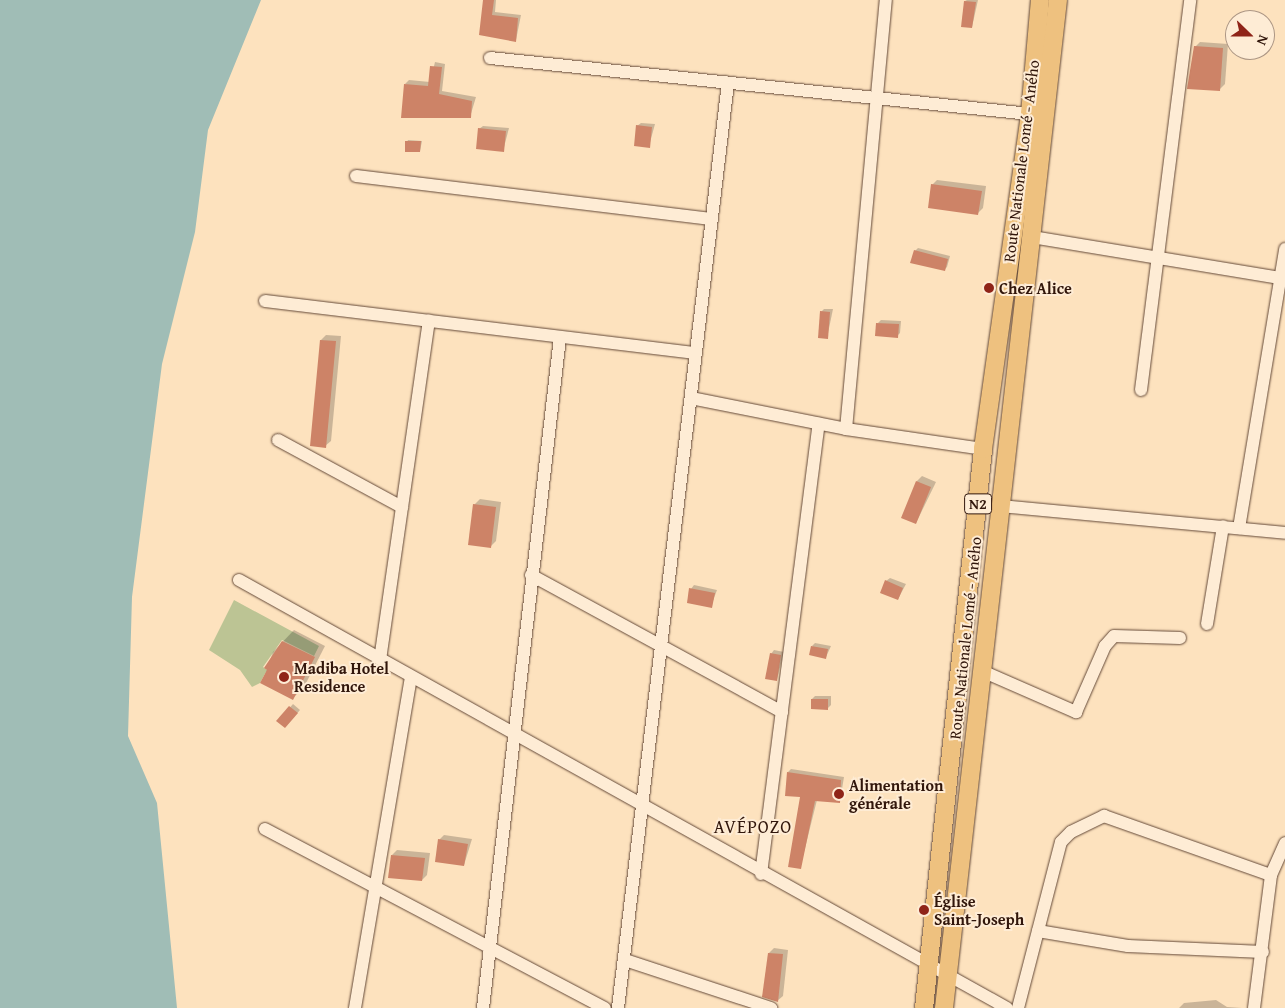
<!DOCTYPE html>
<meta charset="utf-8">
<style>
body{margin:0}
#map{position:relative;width:1285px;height:1008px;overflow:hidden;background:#fde2be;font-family:"Gentium Book Plus",serif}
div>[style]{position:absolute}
.green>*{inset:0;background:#bcc494}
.water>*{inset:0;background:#a0bdb6}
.shadow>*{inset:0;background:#0003}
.building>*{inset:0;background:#cd8367}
.roads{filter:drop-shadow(0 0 1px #644938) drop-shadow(0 0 1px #644938)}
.minor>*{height:12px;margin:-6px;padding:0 6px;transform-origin:6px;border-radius:6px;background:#feecd5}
.highway>*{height:18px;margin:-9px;padding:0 9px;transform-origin:9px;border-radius:9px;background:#eec17f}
.dots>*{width:14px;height:14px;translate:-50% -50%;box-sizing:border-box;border:2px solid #feecd5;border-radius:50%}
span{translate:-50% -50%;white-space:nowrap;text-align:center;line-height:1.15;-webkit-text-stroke:4px #feecd5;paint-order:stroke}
.shield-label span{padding:1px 4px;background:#feecd5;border:1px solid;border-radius:4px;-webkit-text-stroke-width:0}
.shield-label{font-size:15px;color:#31160b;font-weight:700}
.street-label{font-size:16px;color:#31160b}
.poi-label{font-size:16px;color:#31160b;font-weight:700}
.left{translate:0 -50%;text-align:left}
.neighbourhood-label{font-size:18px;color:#31160b;letter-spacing:1px}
.north{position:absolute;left:1225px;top:10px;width:50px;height:50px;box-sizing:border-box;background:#feecd5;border:1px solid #ac9684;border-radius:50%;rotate:112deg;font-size:14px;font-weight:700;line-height:20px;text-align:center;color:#31160b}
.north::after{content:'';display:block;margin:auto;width:18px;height:22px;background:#8f2418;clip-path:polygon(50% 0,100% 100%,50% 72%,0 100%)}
</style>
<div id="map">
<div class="green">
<i style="clip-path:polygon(234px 600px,319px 646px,314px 656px,282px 640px,263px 667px,267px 670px,260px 683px,252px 687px,240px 670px,209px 650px)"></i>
</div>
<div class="water">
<i style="clip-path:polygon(0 0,261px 0,208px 130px,195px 232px,162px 364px,132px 597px,128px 736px,157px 803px,177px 1008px,0 1008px)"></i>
</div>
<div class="shadow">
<i style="clip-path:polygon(484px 0,496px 0,495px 12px,521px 15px,516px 40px,481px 34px)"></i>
<i style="clip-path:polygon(967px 0,978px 0,972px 27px,965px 1px)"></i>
<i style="clip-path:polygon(1200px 42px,1228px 44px,1225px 84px,1220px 89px,1195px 47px)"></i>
<i style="clip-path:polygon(435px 62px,445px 64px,442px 91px,476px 97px,470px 117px,405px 84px,409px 80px,430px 82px)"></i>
<i style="clip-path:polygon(641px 123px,655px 124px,649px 146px,637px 126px)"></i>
<i style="clip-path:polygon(483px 126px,509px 128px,503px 151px,479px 129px)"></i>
<i style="clip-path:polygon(422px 141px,420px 151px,407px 142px,408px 140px)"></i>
<i style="clip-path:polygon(937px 180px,986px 186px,983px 208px,978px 213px,932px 185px)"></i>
<i style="clip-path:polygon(918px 248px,950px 256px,947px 267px,944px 270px,915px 251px)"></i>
<i style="clip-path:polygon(824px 309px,833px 309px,827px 338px,821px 312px)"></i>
<i style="clip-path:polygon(881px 320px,901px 321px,900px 333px,897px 336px,878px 323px)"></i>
<i style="clip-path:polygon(326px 335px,341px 336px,331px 441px,325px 446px,321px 340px)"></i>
<i style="clip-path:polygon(922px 476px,936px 482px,916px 523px,917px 481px)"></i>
<i style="clip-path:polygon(480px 499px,501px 502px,496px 541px,491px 546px,474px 505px)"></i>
<i style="clip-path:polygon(890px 578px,906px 584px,898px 599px,886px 581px)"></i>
<i style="clip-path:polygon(694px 585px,717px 590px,711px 606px,691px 589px)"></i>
<i style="clip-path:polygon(294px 630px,325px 646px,304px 687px,293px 698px,262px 683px,273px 652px)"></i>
<i style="clip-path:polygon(815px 643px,831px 646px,826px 657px,812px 646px)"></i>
<i style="clip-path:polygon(774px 650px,784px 652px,777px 679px,771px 654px)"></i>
<i style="clip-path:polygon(815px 696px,831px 696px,831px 705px,828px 708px,812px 699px)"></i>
<i style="clip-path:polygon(293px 704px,300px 710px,288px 724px,278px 721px)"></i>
<i style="clip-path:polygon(791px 769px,844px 777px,840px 801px,817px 800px,800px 868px,802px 796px,788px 772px)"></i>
<i style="clip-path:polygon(444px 835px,472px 839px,464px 865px,439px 840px)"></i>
<i style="clip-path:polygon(397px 850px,430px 853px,427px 875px,422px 880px,392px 855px)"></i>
<i style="clip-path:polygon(774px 948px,788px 950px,783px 996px,777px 1001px,769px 953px)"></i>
<i style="clip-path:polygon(1216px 1000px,1227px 1007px,1242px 1008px,1179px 1008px,1184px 1003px)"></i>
</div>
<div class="building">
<i style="clip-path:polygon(483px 0,494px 0,492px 15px,518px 18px,516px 42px,479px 35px)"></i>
<i style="clip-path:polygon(964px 1px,976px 2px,972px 28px,961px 27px)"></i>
<i style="clip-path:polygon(1194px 46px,1223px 48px,1220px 91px,1187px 89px)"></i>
<i style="clip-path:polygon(430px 66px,442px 67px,439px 94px,472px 101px,471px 118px,401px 118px,404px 84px,428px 86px)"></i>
<i style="clip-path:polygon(636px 125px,652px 127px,650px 148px,634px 146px)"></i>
<i style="clip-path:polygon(478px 128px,506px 131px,504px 152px,476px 149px)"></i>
<i style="clip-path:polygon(405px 141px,421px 141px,420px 152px,405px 152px)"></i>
<i style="clip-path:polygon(931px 184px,982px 191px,978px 215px,928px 208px)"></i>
<i style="clip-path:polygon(914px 250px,948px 259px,945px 271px,910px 263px)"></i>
<i style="clip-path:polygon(820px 311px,830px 312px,828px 339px,818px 338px)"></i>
<i style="clip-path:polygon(876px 323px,899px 324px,898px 338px,875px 336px)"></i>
<i style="clip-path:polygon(320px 340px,336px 341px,326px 448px,310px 446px)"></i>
<i style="clip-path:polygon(916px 481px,931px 487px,916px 524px,901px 518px)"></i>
<i style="clip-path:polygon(473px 504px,496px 507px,491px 548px,468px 545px)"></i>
<i style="clip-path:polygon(885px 580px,903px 588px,898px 600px,880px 593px)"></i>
<i style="clip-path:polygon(689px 588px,715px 593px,712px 608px,687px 603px)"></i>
<i style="clip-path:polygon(282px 641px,315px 657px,293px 700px,260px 683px,267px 670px,264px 668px)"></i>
<i style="clip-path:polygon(811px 646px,828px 649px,826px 659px,809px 655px)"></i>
<i style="clip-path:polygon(770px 653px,781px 655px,777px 681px,765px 679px)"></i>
<i style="clip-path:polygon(811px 699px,828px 699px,828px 710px,811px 709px)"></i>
<i style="clip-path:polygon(289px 706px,298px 713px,285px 728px,276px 721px)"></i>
<i style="clip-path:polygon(787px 772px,841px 780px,840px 803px,815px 801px,801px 869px,788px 867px,800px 797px,785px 796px)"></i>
<i style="clip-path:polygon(438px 839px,468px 844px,464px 866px,435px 862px)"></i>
<i style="clip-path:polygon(391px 855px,425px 858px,422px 881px,388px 878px)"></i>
<i style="clip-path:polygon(768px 953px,783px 954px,778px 1002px,762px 997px)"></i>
</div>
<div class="roads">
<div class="minor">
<i style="left:490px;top:58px;width:543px;rotate:5.92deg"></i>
<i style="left:356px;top:176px;width:358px;rotate:6.9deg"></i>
<i style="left:1032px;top:237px;width:256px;rotate:9.4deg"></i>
<i style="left:265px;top:301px;width:434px;rotate:6.9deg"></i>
<i style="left:1141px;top:390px;width:393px;rotate:-82.8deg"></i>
<i style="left:691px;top:398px;width:158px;rotate:11.3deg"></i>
<i style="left:846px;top:429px;width:138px;rotate:8.3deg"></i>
<i style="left:846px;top:429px;width:431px;rotate:-84.7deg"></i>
<i style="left:278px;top:440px;width:141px;rotate:28.4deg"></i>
<i style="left:1001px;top:506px;width:285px;rotate:5.4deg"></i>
<i style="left:1239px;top:528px;width:283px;rotate:-80.6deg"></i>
<i style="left:531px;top:575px;width:286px;rotate:28.6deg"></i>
<i style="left:239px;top:580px;width:879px;rotate:29.13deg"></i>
<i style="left:1207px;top:624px;width:99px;rotate:-80.7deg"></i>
<i style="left:380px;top:660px;width:343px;rotate:-81.8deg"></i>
<i style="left:982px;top:671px;width:103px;rotate:23.6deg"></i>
<i style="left:1076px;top:712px;width:72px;rotate:-66.3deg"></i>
<i style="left:1105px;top:646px;width:13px;rotate:-48deg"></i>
<i style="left:1114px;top:636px;width:66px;rotate:1.7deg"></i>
<i style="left:265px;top:829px;width:384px;rotate:27.8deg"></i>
<i style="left:761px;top:874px;width:454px;rotate:-82.7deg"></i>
<i style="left:1038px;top:931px;width:91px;rotate:9.5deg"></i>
<i style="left:1128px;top:946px;width:135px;rotate:2.5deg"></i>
<i style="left:625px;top:960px;width:154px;rotate:18.2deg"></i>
<i style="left:355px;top:1008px;width:336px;rotate:-80.4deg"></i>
<i style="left:483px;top:1008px;width:675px;rotate:-83.45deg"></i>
<i style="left:618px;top:1008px;width:932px;rotate:-83.22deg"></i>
<i style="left:1018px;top:1008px;width:171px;rotate:-75.5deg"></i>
<i style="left:1061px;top:842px;width:14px;rotate:-45deg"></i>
<i style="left:1071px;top:832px;width:37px;rotate:-26deg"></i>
<i style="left:1104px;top:816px;width:177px;rotate:19.5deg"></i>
<i style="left:1254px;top:1008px;width:134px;rotate:-82.7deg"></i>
<i style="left:1271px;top:875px;width:35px;rotate:-66deg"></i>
</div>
<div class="highway">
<i style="left:924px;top:1008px;width:562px;rotate:-83.97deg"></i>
<i style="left:983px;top:449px;width:338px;rotate:-82deg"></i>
<i style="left:1030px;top:114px;width:114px;rotate:-85deg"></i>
<i style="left:944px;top:1008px;width:1014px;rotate:-83.55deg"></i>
</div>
</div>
<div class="dots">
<i style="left:989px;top:288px;background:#8f2418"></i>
<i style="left:284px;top:677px;background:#8f2418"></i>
<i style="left:839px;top:794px;background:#8f2418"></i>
<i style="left:924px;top:910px;background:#8f2418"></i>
</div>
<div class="shield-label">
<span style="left:978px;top:504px">N2</span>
</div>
<div class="street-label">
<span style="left:1021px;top:161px;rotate:-83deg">Route Nationale Lomé - Aného</span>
<span style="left:965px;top:638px;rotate:-84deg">Route Nationale Lomé - Aného</span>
</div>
<div class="poi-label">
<span class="left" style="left:999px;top:288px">Chez Alice</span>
<span class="left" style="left:294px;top:677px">Madiba Hotel<br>Residence</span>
<span class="left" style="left:849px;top:794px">Alimentation<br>générale</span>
<span class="left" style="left:934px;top:910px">Église<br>Saint-Joseph</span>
</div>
<div class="neighbourhood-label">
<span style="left:753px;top:827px">AVÉPOZO</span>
</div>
<div class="north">N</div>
</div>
